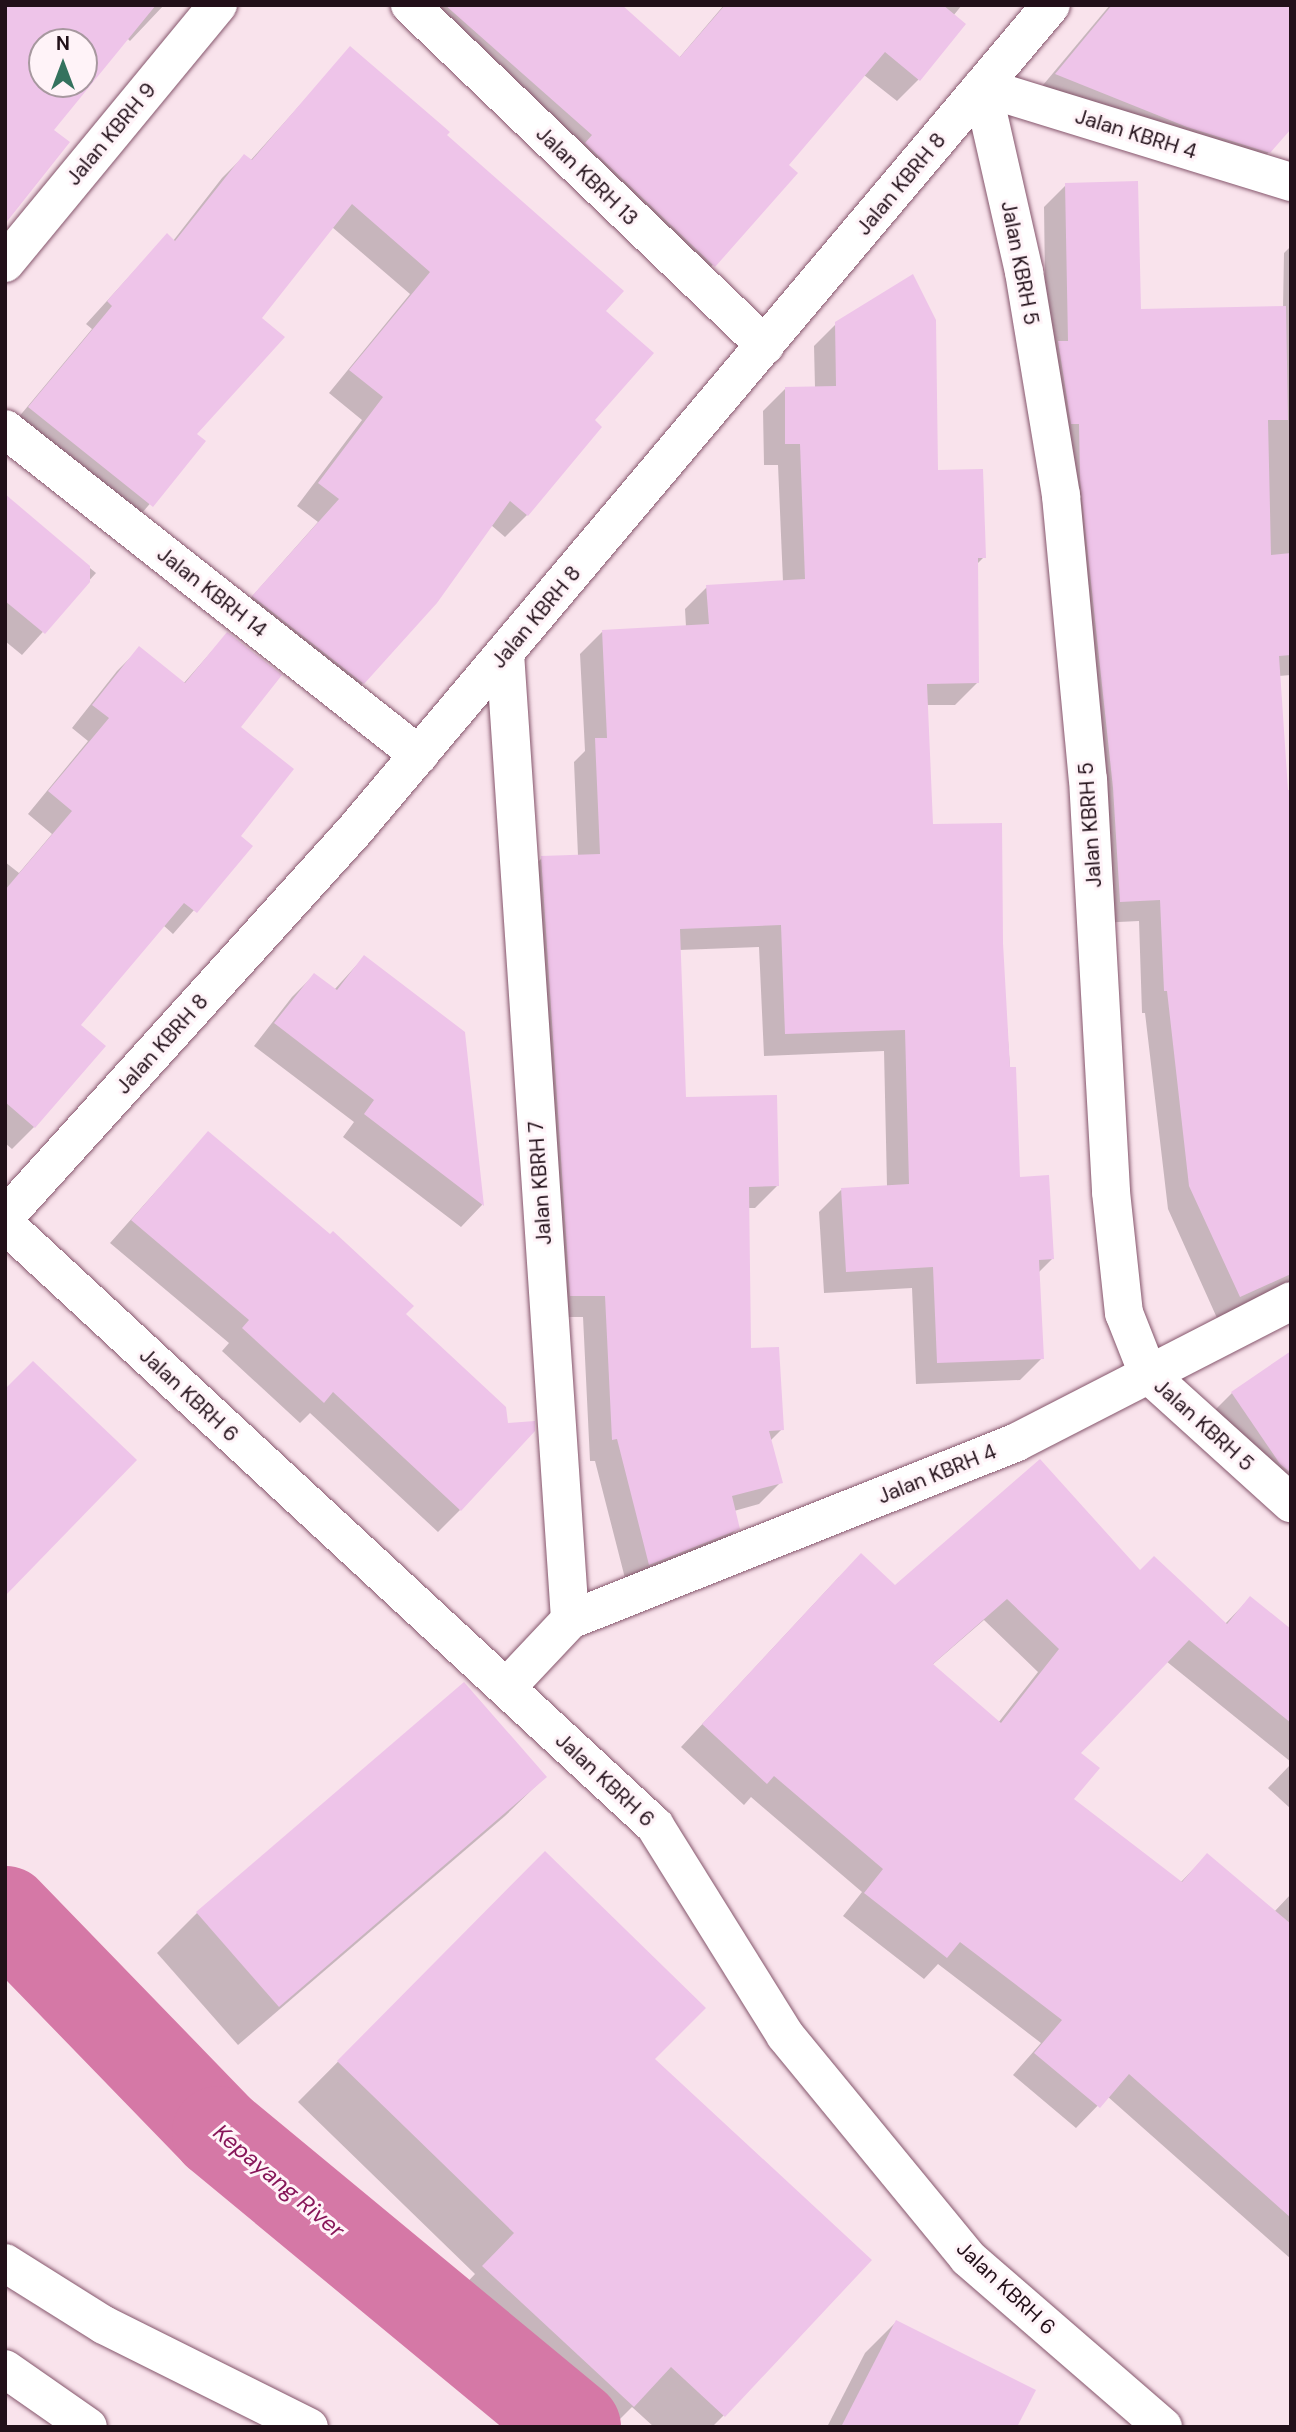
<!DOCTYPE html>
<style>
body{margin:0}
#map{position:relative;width:1296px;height:2432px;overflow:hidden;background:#f9e3ec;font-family:"DM Sans",sans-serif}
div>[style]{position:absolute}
.shadow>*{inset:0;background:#0003}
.river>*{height:93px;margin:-46.5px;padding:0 46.5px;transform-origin:46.5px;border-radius:46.5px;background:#d578a6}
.building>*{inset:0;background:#eec4e9}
.roads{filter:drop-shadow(0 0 2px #85566c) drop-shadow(0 0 2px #85566c)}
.minor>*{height:38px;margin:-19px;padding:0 19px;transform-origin:19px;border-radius:19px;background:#fff}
.major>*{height:38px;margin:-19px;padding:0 19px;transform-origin:19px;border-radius:19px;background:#fff}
span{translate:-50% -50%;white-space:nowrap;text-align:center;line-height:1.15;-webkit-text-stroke:6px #fff3f8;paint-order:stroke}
.street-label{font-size:21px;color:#221019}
.water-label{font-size:23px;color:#871659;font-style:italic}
.frame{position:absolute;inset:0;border:7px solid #221019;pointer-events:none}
.north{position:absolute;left:28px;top:28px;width:70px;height:70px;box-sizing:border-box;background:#fff3f8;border:2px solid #a7989f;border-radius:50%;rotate:0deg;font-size:19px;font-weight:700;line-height:28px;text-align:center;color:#221019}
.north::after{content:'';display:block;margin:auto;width:24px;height:32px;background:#34725e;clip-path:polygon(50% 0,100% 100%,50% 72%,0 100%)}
</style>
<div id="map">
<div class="shadow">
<i style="clip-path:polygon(evenodd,5px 5px,164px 5px,130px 41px,127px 38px,52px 131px,5px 5px,42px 42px,84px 42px,84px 84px,42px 84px,42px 42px)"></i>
<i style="clip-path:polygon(399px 5px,619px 5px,679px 58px,724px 5px,962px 5px,953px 16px,919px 79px,897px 101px,864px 75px,786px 165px,795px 173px,692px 288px)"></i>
<i style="clip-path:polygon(1110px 5px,1291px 5px,1269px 152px,1246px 175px,1033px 97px)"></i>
<i style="clip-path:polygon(350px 49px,444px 135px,603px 311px,592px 420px,527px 515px,505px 537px,491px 525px,363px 683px,341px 705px,232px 619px,318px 522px,297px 506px,362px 420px,329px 393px,410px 294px,332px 227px,260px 318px,195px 434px,204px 441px,129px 528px,8px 430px,92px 329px,86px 324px,146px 258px,173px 241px,222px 178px,244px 156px,250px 161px)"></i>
<i style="clip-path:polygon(1066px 185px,1139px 311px,1283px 308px,1284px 253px,1291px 246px,1291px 675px,1279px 676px,1286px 792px,1291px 792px,1291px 1285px,1217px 1318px,1168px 1209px,1145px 1013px,1142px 1013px,1139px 921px,1098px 923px,1046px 355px,1044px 207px)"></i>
<i style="clip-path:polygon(837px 323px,936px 472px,984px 557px,976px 565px,977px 683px,955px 705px,926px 705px,931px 826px,1001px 943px,1018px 1179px,1052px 1259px,1038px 1273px,1042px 1358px,1020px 1380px,916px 1384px,912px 1288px,824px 1293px,819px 1212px,841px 1190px,887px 1187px,884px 1051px,764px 1056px,759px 947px,679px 950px,684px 1099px,777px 1186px,755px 1208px,747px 1208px,749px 1350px,782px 1429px,770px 1441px,781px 1482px,759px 1504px,734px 1511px,738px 1528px,716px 1550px,627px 1586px,595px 1461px,590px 1461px,583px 1317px,549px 1317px,520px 880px,542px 858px,578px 856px,574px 762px,585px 751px,580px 654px,602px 632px,686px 627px,685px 609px,707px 587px,783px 582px,778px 465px,764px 465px,763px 411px,785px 389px,815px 388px,814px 346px)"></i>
<i style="clip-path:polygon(5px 497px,96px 573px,22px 655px,5px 641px)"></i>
<i style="clip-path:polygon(227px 634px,238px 727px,238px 836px,250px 846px,173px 934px,163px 925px,79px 1025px,34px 1127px,12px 1149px,5px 1143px,5px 862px,19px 873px,52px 834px,28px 814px,88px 741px,72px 728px,117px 671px,139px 649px,183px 684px)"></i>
<i style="clip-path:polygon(364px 957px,463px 1033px,482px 1205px,461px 1227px,343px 1137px,354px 1122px,254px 1046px,292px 997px,314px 975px,334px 990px)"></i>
<i style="clip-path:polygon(208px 1133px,404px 1314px,460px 1510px,438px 1532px,310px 1413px,300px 1423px,222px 1351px,229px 1343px,110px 1243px)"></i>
<i style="clip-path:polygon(1291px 1353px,1291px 1526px,1284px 1509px,1210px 1415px,1232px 1393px)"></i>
<i style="clip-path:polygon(evenodd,1140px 1572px,1225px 1624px,1250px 1598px,1291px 1631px,1291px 1762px,1166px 1661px,1078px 1753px,1072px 1799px,1180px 1883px,1207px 1855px,1274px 1912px,1291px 1894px,1291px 2259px,1107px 2096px,1076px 2128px,1013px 2075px,1041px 2043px,938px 1964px,924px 1979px,843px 1916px,862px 1892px,751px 1797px,744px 1805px,681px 1747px,839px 1577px,895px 1588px,1140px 1572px,984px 1620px,1038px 1672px,998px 1723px,932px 1665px,984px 1620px)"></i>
<i style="clip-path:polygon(1291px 1764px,1291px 1809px,1268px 1788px)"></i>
<i style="clip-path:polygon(545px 1777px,505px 1816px,238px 2045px,157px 1953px,197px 1913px)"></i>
<i style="clip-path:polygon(545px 1853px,653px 2059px,724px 2415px,712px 2427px,654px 2427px,632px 2407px,612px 2427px,573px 2427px,444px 2307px,475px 2274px,298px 2102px)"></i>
<i style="clip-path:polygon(896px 2322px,1015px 2427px,827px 2427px,865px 2353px)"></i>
</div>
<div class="river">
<i style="left:5px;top:1912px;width:306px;rotate:45.9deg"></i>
<i style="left:218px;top:2132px;width:462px;rotate:39.6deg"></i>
</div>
<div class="building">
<i style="clip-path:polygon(evenodd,5px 5px,156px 5px,54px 130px,70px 142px,5px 224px,5px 5px,42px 42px,84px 42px,84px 84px,42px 84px,42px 42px)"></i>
<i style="clip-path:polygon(445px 5px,622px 5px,680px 57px,725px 5px,943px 5px,966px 24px,920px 81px,885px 52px,789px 165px,798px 173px,715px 267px,585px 143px,592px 135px)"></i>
<i style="clip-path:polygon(1112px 5px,1291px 5px,1291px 129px,1270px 153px,1187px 127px,1055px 74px)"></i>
<i style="clip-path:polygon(350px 46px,450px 132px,447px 135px,624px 291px,606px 311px,654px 353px,595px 420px,602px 427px,528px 516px,510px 501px,437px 603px,364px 684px,252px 596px,339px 499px,318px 483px,383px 397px,349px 370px,430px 272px,352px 204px,262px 318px,285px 337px,197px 434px,206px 441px,153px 507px,28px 407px,112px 306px,107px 301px,167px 233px,175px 241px,244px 154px,252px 160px)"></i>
<i style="clip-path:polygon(1138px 181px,1141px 309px,1286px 306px,1288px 420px,1268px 420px,1271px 555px,1291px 553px,1291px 655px,1279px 656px,1288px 790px,1291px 790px,1291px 1274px,1240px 1297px,1189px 1186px,1167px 991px,1164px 991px,1160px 900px,1120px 902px,1113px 788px,1080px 480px,1079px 424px,1071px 424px,1058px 341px,1068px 341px,1065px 183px)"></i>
<i style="clip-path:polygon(913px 274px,936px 320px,938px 470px,983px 469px,986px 558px,978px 558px,979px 683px,927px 684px,933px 824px,1002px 823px,1003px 943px,1010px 1067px,1016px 1067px,1020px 1177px,1049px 1175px,1054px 1259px,1039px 1260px,1044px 1359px,937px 1363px,933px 1267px,846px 1272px,841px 1188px,909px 1184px,905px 1030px,785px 1034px,781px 925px,680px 929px,686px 1097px,777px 1095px,779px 1186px,749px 1187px,751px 1348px,779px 1347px,784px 1430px,769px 1431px,783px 1483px,732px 1496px,740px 1529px,649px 1565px,617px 1439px,612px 1440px,605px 1296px,570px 1296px,541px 856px,600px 854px,595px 738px,607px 738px,602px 630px,709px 624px,706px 585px,805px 579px,800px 444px,785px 444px,785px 387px,836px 386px,835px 322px)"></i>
<i style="clip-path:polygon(5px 494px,90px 566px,90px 582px,45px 634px,5px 601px)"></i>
<i style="clip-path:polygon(227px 632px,282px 675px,241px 727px,294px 769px,241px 836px,253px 846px,197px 913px,184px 903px,81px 1025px,106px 1046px,35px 1128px,5px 1102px,5px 890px,72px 811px,48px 791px,109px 718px,92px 705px,139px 646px,185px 683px)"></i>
<i style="clip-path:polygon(364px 955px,465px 1032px,484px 1206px,364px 1114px,374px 1100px,274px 1023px,314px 973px,337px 990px)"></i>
<i style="clip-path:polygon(208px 1131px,330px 1234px,333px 1231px,414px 1306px,406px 1314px,506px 1407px,508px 1423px,535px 1421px,535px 1431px,461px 1511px,333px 1392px,324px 1403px,242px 1328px,249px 1320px,131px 1220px)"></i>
<i style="clip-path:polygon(1291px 1351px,1291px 1473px,1280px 1464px,1231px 1392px)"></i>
<i style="clip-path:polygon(33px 1361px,137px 1460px,5px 1596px,5px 1389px)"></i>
<i style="clip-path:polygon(evenodd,1040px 1459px,1140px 1570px,1154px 1556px,1227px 1624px,1250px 1596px,1291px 1629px,1291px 1723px,1189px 1640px,1081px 1753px,1100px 1768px,1074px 1799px,1182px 1882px,1207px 1853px,1291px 1924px,1291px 2218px,1129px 2074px,1100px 2108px,1034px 2053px,1062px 2020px,960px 1942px,947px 1958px,864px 1893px,883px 1869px,774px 1776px,767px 1784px,702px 1724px,861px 1553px,895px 1585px,1040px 1459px,1007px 1599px,1059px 1649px,1001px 1723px,933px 1664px,1007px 1599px)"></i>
<i style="clip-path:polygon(464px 1682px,547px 1777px,279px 2007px,196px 1912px)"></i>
<i style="clip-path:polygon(545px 1851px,706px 2008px,655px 2059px,872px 2260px,725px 2417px,671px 2367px,634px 2407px,482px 2266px,514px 2233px,337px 2061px)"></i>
<i style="clip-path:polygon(896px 2320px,1036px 2390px,1017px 2427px,841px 2427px)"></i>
</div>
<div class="roads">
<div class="minor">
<i style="left:410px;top:5px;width:492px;rotate:43.8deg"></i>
<i style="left:1291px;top:182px;width:323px;rotate:-162.9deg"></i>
<i style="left:982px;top:87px;width:190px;rotate:77.2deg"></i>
<i style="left:1024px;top:272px;width:227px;rotate:80.6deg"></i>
<i style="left:1061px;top:496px;width:284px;rotate:84.6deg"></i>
<i style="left:1088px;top:779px;width:414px;rotate:86.8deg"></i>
<i style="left:1111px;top:1192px;width:122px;rotate:83.9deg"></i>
<i style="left:1124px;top:1313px;width:66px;rotate:68.5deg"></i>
<i style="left:1148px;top:1374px;width:193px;rotate:42.1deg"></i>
<i style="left:5px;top:263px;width:335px;rotate:-50.5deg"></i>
<i style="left:5px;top:429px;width:527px;rotate:38.22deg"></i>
<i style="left:505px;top:653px;width:969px;rotate:86.15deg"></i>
<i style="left:570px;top:1620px;width:93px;rotate:133.3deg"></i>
<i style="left:5px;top:1217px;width:522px;rotate:-47.87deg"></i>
<i style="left:355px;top:830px;width:1079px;rotate:-49.85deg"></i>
<i style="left:5px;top:1224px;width:886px;rotate:42.8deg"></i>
<i style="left:655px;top:1826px;width:246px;rotate:58.1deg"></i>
<i style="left:785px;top:2035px;width:288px;rotate:50.6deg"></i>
<i style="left:968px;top:2258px;width:258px;rotate:40.9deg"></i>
<i style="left:570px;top:1620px;width:481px;rotate:-21.7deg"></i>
<i style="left:1017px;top:1442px;width:308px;rotate:-27.2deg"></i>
</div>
<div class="major">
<i style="left:5px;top:2263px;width:117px;rotate:32.1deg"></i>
<i style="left:104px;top:2325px;width:229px;rotate:26.5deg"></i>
<i style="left:5px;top:2369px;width:101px;rotate:34.9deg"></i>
</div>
</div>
<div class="street-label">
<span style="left:111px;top:134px;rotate:-50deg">Jalan KBRH 9</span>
<span style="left:1136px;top:134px;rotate:17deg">Jalan KBRH 4</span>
<span style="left:587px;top:176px;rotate:44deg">Jalan KBRH 13</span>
<span style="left:901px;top:184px;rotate:-50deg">Jalan KBRH 8</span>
<span style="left:1020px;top:263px;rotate:79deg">Jalan KBRH 5</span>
<span style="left:212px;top:592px;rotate:38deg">Jalan KBRH 14</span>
<span style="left:536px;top:617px;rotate:-50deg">Jalan KBRH 8</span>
<span style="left:1090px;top:825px;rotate:-94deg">Jalan KBRH 5</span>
<span style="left:162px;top:1044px;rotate:-48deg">Jalan KBRH 8</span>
<span style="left:540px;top:1183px;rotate:-94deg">Jalan KBRH 7</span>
<span style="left:189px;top:1395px;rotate:43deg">Jalan KBRH 6</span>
<span style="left:1204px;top:1425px;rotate:42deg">Jalan KBRH 5</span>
<span style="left:937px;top:1474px;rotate:-22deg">Jalan KBRH 4</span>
<span style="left:605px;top:1780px;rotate:43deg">Jalan KBRH 6</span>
<span style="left:1006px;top:2288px;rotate:43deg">Jalan KBRH 6</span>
</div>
<div class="water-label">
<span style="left:279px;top:2181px;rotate:40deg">Kepayang River</span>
</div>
<div class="frame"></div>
<div class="north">N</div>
</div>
